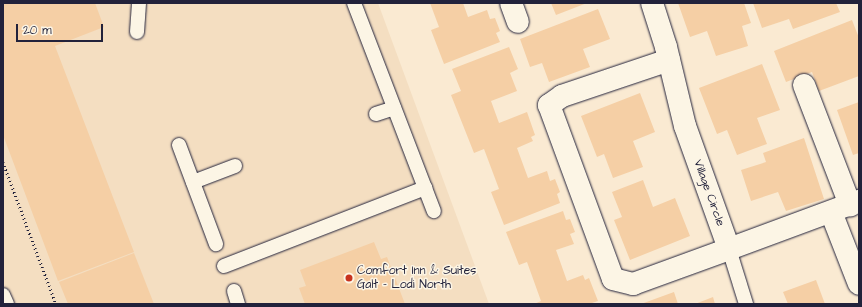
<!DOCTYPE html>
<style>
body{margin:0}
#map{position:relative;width:862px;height:307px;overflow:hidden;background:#faead2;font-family:"Architects Daughter",sans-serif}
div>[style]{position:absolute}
.built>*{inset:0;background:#f4dec1}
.building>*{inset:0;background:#f5cfa5}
.path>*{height:2.5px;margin-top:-1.25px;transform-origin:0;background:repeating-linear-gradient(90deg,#22223b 0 1px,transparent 0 4px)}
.roads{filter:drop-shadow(0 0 1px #22223b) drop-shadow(0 0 1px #22223b)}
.service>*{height:14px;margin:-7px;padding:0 7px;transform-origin:7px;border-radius:7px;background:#fcf5e5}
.minor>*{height:22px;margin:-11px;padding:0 11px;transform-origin:11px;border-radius:11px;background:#fcf5e5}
.dots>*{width:11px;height:11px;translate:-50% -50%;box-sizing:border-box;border:2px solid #fcf5e5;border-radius:50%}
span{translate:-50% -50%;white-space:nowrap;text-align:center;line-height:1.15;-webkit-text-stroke:3px #fcf5e5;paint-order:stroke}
.street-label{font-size:12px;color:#22223b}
.poi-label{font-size:12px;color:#22223b}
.left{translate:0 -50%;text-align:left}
.frame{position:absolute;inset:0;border:4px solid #22223b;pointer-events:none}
.scale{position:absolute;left:16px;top:24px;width:87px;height:18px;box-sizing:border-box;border:2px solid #22223b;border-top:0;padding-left:5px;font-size:12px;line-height:14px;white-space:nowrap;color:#22223b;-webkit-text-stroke:3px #fcf5e5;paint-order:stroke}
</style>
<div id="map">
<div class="built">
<i style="clip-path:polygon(3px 3px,378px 3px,489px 304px,3px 304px)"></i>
</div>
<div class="building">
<i style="clip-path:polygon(3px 3px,95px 3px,104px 27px,55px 46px,134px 252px,58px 281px,3px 135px)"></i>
<i style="clip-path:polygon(430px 3px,463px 3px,468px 17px,487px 10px,490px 19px,495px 18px,500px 31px,496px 33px,500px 42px,444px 64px,431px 30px,439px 27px)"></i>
<i style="clip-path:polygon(551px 3px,587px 3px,556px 15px)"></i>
<i style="clip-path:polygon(678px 3px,744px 3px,751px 23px,742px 26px,748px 46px,716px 56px,707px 31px,690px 37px)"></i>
<i style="clip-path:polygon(753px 3px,836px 3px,840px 12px,793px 29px,789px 19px,762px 28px)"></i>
<i style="clip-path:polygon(598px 9px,610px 39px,583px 49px,590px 67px,549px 82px,542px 63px,530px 67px,520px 39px)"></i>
<i style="clip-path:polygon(852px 20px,859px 38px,859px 76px,819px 91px,812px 72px,786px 82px,774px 51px)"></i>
<i style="clip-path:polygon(509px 47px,518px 69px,510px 73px,517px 91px,491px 101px,499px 123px,527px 112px,535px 135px,531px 137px,533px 141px,517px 148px,528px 178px,547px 171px,550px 181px,555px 179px,560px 192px,557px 194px,560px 203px,504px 225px,491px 192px,499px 189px,484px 149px,474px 153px,451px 95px,461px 91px,452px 69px)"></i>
<i style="clip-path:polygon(762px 64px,780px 110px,757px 118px,767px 144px,737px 155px,727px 130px,717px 134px,699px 88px)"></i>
<i style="clip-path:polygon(640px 93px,655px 132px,633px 141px,643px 167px,613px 178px,604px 154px,597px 157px,581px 116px)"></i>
<i style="clip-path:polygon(859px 102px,859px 153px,853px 155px,837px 110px)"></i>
<i style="clip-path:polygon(804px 138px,824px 199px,786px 211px,778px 192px,751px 201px,741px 170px,766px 162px,763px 153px)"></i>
<i style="clip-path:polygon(643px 180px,653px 207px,675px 198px,690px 236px,630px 260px,614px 220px,622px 217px,612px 192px)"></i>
<i style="clip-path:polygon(563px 211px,566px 220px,570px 219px,575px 232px,570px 234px,574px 244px,556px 250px,567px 281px,583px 275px,585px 280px,589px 278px,598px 301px,589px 304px,534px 304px,541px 301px,527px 262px,519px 265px,506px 232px)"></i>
<i style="clip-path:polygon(374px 242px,381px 259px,387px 257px,405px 304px,305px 304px,299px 288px,306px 286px,300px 270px)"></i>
<i style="clip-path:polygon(134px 253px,154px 304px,68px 304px,59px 282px)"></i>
<i style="clip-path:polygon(816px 280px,825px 304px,788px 304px,783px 292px)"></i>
<i style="clip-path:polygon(674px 292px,678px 304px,641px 304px)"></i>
<i style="clip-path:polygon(713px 297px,715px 304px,695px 304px)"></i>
</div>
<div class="path">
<i style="left:3px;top:162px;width:152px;rotate:69.5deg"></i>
</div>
<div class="roads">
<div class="service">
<i style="left:354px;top:3px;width:223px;rotate:69deg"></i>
<i style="left:137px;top:32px;width:29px;rotate:-86deg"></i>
<i style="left:376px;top:114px;width:19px;rotate:-18deg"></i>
<i style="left:179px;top:145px;width:106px;rotate:69.5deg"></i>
<i style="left:193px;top:182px;width:45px;rotate:-20.9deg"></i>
<i style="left:729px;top:249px;width:58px;rotate:72.8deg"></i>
<i style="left:224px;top:266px;width:216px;rotate:-21.2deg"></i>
<i style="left:234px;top:291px;width:14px;rotate:73deg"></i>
<i style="left:3px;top:295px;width:10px;rotate:66deg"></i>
</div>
<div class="minor">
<i style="left:511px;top:3px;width:20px;rotate:70deg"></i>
<i style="left:652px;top:3px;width:46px;rotate:72.3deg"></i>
<i style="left:666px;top:47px;width:81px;rotate:76.5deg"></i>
<i style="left:685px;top:126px;width:131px;rotate:70.3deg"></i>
<i style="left:729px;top:249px;width:139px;rotate:-20.3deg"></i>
<i style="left:669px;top:60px;width:113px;rotate:161.4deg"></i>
<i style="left:562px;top:96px;width:16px;rotate:145deg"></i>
<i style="left:549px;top:105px;width:185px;rotate:69.8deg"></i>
<i style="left:613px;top:279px;width:21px;rotate:14deg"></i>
<i style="left:633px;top:284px;width:102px;rotate:-20deg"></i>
<i style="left:804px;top:85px;width:129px;rotate:69deg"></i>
<i style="left:831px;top:212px;width:77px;rotate:68.7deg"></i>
</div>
</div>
<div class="dots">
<i style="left:349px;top:278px;background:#c8321e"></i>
</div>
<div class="street-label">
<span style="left:709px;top:193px;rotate:70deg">Village Circle</span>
</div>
<div class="poi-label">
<span class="left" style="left:357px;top:278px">Comfort Inn &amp; Suites<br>Galt - Lodi North</span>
</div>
<div class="frame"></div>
<div class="scale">20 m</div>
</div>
